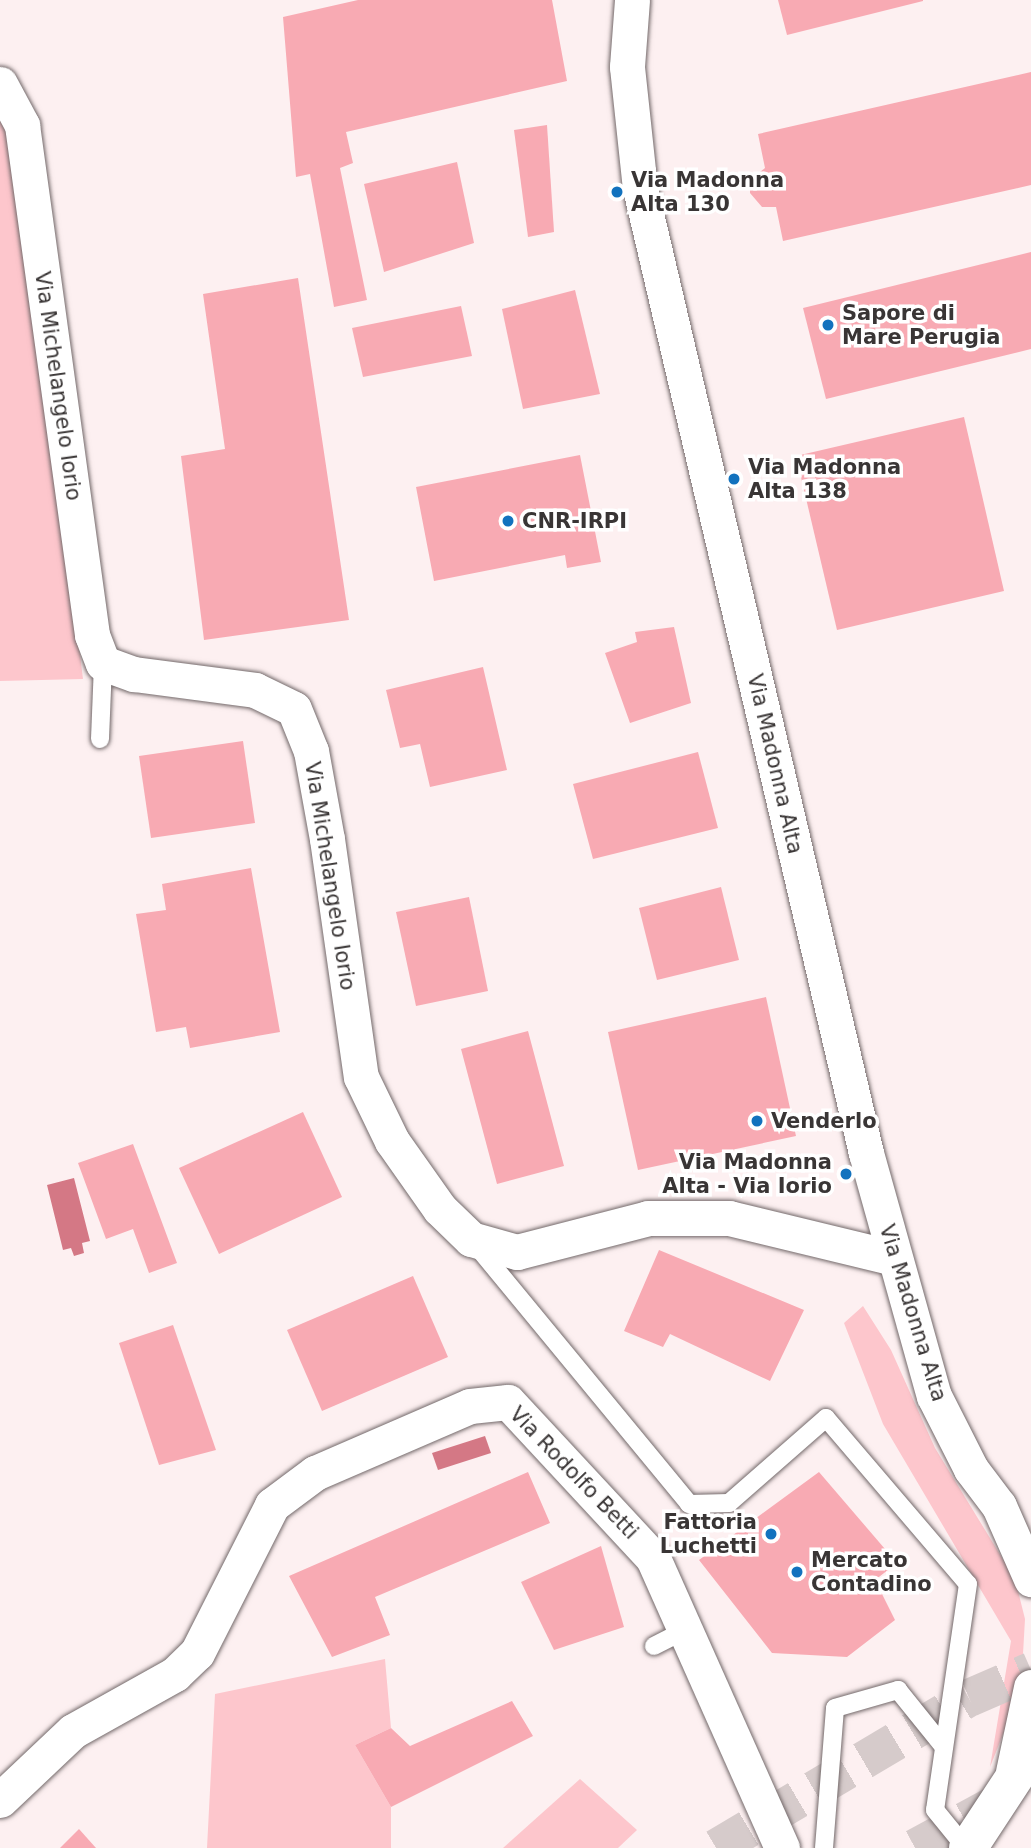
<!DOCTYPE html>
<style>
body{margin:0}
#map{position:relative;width:1031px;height:1848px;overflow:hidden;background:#fdf0f1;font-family:"DejaVu Sans",sans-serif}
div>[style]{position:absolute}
.green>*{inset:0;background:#fdc6cc}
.water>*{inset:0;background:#d47885}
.building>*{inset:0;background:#f8aab3}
.motorway-tunnel>*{height:38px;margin-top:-19px;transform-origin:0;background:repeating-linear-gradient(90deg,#d6cbcb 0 38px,transparent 0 57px)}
.roads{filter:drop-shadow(0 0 2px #73696a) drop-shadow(0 0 2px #73696a)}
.service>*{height:18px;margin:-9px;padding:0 9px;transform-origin:9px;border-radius:9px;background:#fff}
.minor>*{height:35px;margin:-17.5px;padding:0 17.5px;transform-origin:17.5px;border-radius:17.5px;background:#fff}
.tertiary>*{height:38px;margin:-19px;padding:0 19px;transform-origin:19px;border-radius:19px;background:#fff}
.dots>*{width:19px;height:19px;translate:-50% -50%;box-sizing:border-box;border:4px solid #fff;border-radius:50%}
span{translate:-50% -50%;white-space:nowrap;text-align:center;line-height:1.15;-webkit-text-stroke:7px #fff;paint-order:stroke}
.poi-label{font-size:21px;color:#393535;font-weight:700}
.left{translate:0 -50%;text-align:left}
.right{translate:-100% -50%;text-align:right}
.street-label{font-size:21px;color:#393535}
</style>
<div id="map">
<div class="green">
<i style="clip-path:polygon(0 117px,20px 163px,83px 679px,0 681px)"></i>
<i style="clip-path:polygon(863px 1306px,891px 1350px,935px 1448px,1015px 1579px,1025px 1619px,1021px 1689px,990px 1767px,1011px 1641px,883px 1424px,844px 1323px)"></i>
<i style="clip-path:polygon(385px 1659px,391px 1728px,355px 1745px,391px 1807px,391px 1848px,207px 1848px,215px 1694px)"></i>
<i style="clip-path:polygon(580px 1779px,637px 1830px,618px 1848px,503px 1848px)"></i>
</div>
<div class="water">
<i style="clip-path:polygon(74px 1178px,90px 1241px,82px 1243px,84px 1253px,74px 1256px,71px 1248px,63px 1250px,47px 1185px)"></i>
<i style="clip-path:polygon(485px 1436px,491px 1453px,438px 1470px,432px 1453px)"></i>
</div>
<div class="building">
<i style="clip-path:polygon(358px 0,552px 0,567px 81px,346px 132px,353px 163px,340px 168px,367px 300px,334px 307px,310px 174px,296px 177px,283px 17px)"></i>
<i style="clip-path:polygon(778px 0,923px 0,923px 1px,787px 35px)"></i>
<i style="clip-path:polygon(1031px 72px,1031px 185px,783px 241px,776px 207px,762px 207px,750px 193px,750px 180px,765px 168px,758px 134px)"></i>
<i style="clip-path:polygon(547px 125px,554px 232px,528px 237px,514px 130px)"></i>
<i style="clip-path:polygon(457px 162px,474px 243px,384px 272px,364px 184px)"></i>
<i style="clip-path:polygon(1031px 252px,1031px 349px,826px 399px,803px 308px)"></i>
<i style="clip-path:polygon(298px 278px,349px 620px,204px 640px,181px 456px,225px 449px,203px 294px)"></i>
<i style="clip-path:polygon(575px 290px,600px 394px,523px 409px,502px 309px)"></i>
<i style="clip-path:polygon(461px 306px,472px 356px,363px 377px,352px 328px)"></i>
<i style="clip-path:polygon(964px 417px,1004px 591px,837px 630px,796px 456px)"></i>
<i style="clip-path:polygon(580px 455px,601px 562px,567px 568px,565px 555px,434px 581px,416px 487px)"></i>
<i style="clip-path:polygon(674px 627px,691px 703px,630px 723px,605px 653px,637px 642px,635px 632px)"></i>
<i style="clip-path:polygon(483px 667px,507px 770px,430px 787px,420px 744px,400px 748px,386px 690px)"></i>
<i style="clip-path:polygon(243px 741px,255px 823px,151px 838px,139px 756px)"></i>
<i style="clip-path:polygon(698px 752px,718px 828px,593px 859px,573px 784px)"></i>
<i style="clip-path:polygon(251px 868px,280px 1032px,190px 1048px,186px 1027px,156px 1032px,136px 914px,166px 910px,162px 884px)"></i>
<i style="clip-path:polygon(721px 887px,739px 960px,657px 980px,639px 908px)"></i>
<i style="clip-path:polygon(469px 897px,488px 991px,416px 1006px,396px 912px)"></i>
<i style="clip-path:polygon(766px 997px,796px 1136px,638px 1170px,608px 1032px)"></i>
<i style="clip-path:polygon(528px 1031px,564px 1166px,497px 1184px,461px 1049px)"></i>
<i style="clip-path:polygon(303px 1112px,342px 1197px,219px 1254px,179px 1168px)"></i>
<i style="clip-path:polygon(133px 1144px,177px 1263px,149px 1273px,133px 1229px,106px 1239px,78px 1163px)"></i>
<i style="clip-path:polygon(659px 1250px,804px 1310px,770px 1381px,670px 1334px,663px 1347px,624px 1331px)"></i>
<i style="clip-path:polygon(413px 1276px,448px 1357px,322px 1411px,287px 1330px)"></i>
<i style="clip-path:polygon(173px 1325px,216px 1450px,159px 1465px,119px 1343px)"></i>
<i style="clip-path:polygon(528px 1472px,550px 1523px,375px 1597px,390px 1635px,332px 1657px,289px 1576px)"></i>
<i style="clip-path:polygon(819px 1472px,897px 1563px,875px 1580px,895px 1620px,847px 1657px,772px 1653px,699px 1560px)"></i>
<i style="clip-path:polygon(601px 1546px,624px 1627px,554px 1650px,521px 1582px)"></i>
<i style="clip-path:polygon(512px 1701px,533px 1736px,391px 1807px,355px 1745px,391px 1728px,410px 1746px)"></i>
<i style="clip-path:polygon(79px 1829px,96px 1848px,60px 1848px)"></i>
</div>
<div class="motorway-tunnel">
<i style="left:716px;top:1848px;width:294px;rotate:-30.7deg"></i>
<i style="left:969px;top:1698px;width:68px;rotate:-23.5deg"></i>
<i style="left:915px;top:1848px;width:107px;rotate:-28.5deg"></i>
</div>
<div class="roads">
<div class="service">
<i style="left:100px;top:739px;width:76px;rotate:-87.7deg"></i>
<i style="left:475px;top:1244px;width:337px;rotate:50.5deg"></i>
<i style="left:689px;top:1504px;width:40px;rotate:-1.4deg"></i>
<i style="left:729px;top:1503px;width:129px;rotate:-41.2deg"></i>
<i style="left:826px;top:1418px;width:218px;rotate:49.5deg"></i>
<i style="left:968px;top:1584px;width:228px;rotate:98.3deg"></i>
<i style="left:935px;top:1810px;width:49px;rotate:50.8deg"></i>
<i style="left:654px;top:1646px;width:35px;rotate:-27deg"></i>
<i style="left:824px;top:1848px;width:140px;rotate:-85.5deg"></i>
<i style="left:835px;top:1708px;width:66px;rotate:-15.9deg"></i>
<i style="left:898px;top:1690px;width:73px;rotate:51.1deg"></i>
</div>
<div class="minor">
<i style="left:632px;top:0;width:67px;rotate:94.3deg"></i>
<i style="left:627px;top:67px;width:122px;rotate:83.9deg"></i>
<i style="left:640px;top:188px;width:991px;rotate:76.82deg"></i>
<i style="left:866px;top:1153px;width:252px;rotate:74.4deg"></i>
<i style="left:934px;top:1396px;width:82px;rotate:63.1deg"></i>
<i style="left:971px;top:1469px;width:46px;rotate:52.9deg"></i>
<i style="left:999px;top:1506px;width:80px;rotate:66.3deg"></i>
<i style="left:0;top:84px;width:47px;rotate:61.8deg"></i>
<i style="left:22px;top:125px;width:515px;rotate:82.18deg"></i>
<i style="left:92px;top:635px;width:30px;rotate:69deg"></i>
<i style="left:103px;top:663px;width:33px;rotate:20deg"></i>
<i style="left:134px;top:674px;width:122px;rotate:7.5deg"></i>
<i style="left:255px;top:690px;width:43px;rotate:26deg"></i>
<i style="left:294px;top:709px;width:45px;rotate:68deg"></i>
<i style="left:311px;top:751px;width:89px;rotate:79.7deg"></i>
<i style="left:327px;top:839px;width:240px;rotate:81.9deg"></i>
<i style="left:361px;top:1077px;width:71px;rotate:64.2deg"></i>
<i style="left:392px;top:1141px;width:83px;rotate:54.8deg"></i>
<i style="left:440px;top:1209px;width:43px;rotate:44.1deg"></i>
<i style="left:471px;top:1239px;width:48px;rotate:15.8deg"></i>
<i style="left:517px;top:1252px;width:135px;rotate:-14.5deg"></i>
<i style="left:648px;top:1218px;width:81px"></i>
<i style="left:729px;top:1218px;width:170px;rotate:13.6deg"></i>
<i style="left:1013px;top:1772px;width:87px;rotate:-78deg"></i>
<i style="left:0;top:1800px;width:100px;rotate:-43.4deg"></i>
<i style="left:73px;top:1731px;width:117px;rotate:-29.2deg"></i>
<i style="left:175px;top:1674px;width:30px;rotate:-44deg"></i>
<i style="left:197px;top:1653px;width:166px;rotate:-63.1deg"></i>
<i style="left:272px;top:1505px;width:54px;rotate:-36.7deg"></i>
<i style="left:315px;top:1473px;width:169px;rotate:-23.4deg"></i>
<i style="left:470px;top:1406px;width:38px;rotate:-6deg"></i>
<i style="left:508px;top:1402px;width:213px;rotate:47.1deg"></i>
<i style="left:653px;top:1558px;width:317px;rotate:66deg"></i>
</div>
<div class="tertiary">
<i style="left:968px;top:1848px;width:115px;rotate:-56.7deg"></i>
</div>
</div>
<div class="dots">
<i style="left:617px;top:192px;background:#1272be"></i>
<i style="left:828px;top:325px;background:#1272be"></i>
<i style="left:734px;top:479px;background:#1272be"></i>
<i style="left:508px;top:521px;background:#1272be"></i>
<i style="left:757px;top:1121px;background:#1272be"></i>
<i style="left:846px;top:1174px;background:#1272be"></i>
<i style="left:771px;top:1534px;background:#1272be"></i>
<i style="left:797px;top:1572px;background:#1272be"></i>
</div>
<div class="poi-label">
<span class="left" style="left:631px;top:192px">Via Madonna<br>Alta 130</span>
<span class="left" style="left:842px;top:325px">Sapore di<br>Mare Perugia</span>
<span class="left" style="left:748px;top:479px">Via Madonna<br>Alta 138</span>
<span class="left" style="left:522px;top:521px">CNR-IRPI</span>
<span class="left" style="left:771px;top:1121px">Venderlo</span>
<span class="right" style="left:832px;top:1174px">Via Madonna<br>Alta - Via Iorio</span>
<span class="right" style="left:757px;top:1534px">Fattoria<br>Luchetti</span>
<span class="left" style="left:811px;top:1572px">Mercato<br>Contadino</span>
</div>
<div class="street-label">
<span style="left:58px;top:386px;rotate:82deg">Via Michelangelo Iorio</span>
<span style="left:775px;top:764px;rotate:77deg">Via Madonna Alta</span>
<span style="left:330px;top:876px;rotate:81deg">Via Michelangelo Iorio</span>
<span style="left:913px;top:1313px;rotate:73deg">Via Madonna Alta</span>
<span style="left:574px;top:1473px;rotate:46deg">Via Rodolfo Betti</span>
</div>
</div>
